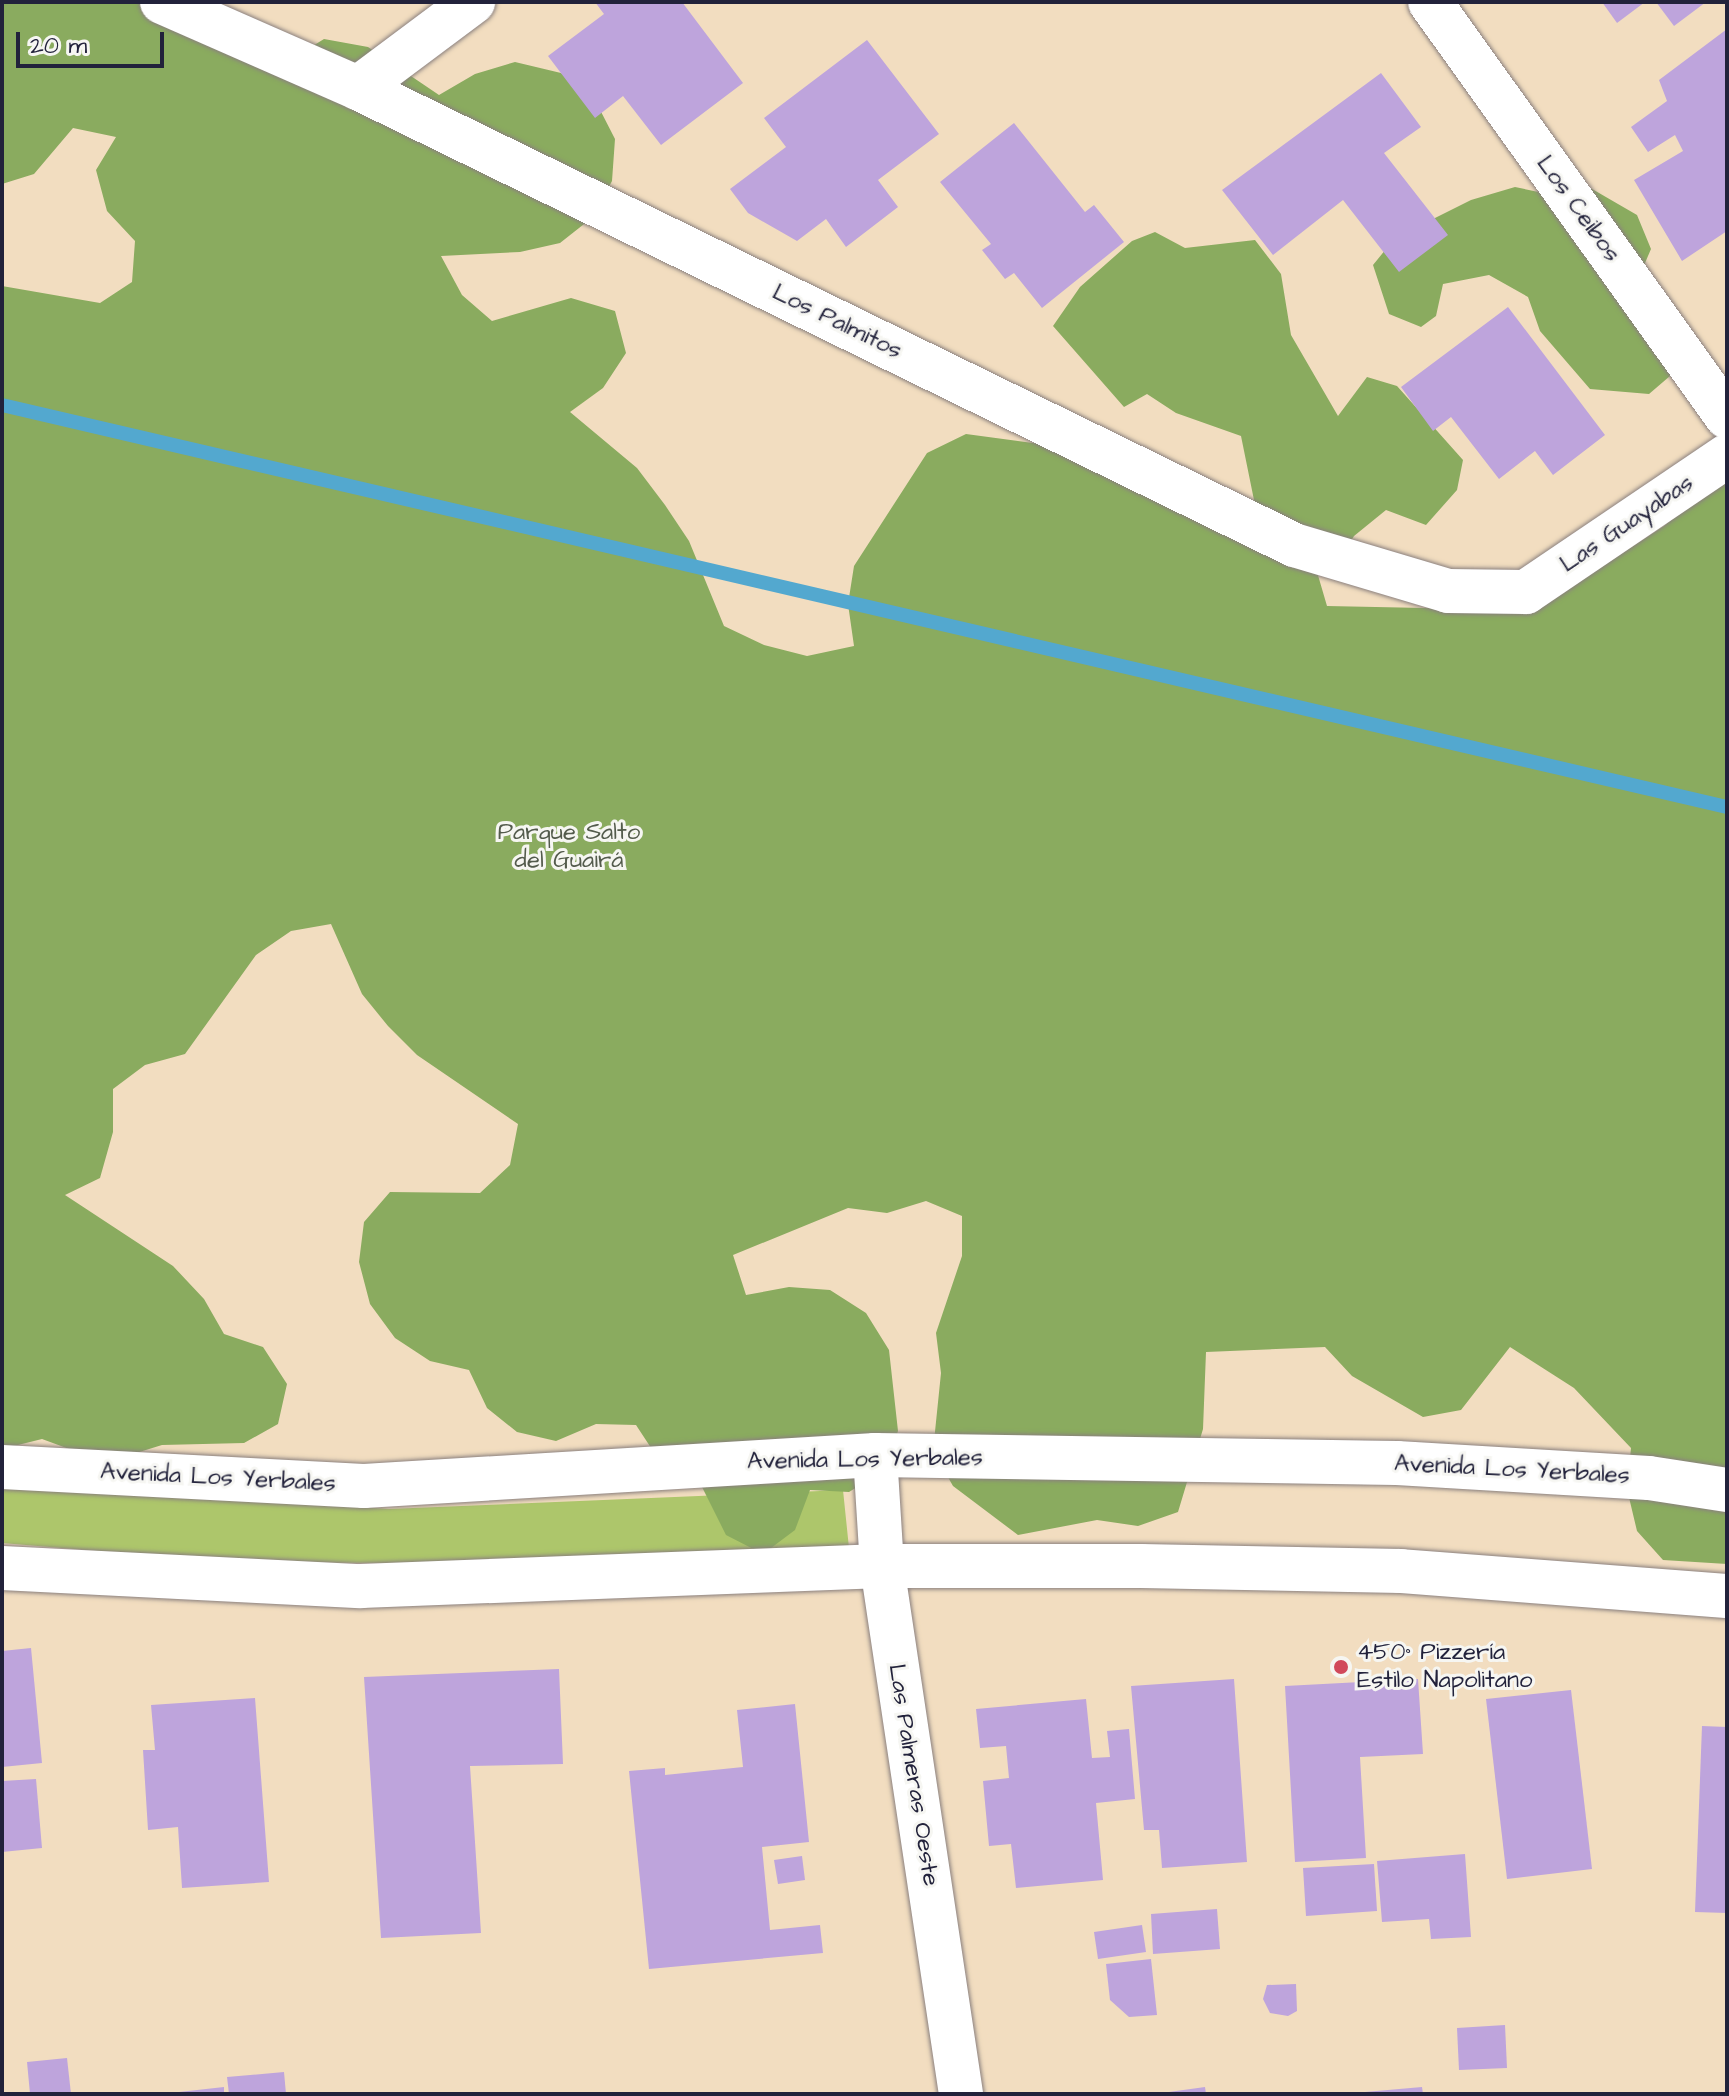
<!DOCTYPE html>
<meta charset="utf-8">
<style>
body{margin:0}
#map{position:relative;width:1729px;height:2096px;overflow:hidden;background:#f2ddc0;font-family:"Architects Daughter",sans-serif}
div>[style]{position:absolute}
.green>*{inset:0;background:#adc66b}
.forest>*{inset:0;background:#8aab5f}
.stream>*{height:14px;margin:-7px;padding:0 7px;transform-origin:7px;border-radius:7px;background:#53a8cf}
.building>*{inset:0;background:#bea4dc}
.roads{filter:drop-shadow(0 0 2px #8a807e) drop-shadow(0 0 2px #8a807e)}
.minor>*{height:44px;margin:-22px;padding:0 22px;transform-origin:22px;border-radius:22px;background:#fff}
.tertiary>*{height:44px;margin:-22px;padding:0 22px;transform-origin:22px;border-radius:22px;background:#fff}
.dots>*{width:22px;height:22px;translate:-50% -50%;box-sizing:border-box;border:4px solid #f6f6f2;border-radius:50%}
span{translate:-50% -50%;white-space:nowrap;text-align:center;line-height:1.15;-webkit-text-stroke:6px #f6f6f2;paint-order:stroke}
.street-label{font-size:24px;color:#22223b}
.park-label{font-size:24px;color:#535b4c}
.poi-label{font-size:24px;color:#22223b}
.left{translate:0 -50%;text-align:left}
.frame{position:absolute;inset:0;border:4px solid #22223b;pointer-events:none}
.scale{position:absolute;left:16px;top:32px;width:148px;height:36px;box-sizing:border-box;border:4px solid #22223b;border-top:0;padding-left:10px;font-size:24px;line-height:28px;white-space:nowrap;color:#22223b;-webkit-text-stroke:6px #f6f6f2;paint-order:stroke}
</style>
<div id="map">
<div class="green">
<i style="clip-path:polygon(2px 1483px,389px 1509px,843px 1490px,849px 1548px,402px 1563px,229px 1562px,2px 1543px)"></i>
</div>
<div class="forest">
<i style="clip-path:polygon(2px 2px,212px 2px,290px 60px,324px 39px,368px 47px,439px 95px,475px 74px,515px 62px,561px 73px,595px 100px,615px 139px,612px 181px,593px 217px,560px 243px,520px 252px,441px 256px,462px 295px,492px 321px,571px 298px,615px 311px,626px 353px,603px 388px,570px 412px,637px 468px,665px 505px,689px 541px,724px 626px,764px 645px,807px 656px,854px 646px,848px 604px,854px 566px,927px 453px,966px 434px,1092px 451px,1255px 505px,1241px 436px,1176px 413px,1147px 394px,1124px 407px,1053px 326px,1080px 287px,1132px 241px,1155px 232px,1185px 248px,1255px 240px,1281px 274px,1291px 335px,1338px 416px,1367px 377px,1397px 386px,1463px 460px,1457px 490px,1426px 525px,1386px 510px,1354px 536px,1343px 554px,1315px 565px,1327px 606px,1473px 609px,1558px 595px,1664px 526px,1695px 500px,1727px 456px,1727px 1564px,1663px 1560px,1637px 1531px,1627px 1489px,1631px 1448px,1574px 1388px,1510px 1347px,1461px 1410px,1423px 1417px,1352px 1376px,1325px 1347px,1206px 1352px,1203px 1429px,1178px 1512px,1138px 1526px,1097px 1520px,1018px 1535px,953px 1486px,933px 1451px,941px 1373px,936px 1333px,962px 1256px,962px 1216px,926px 1201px,887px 1213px,848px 1208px,733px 1255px,746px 1295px,789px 1287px,830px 1290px,866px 1313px,889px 1350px,898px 1431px,885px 1470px,849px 1492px,810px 1490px,795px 1530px,763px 1554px,726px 1535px,696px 1475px,659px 1460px,636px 1425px,596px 1424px,556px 1441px,517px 1432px,487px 1408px,469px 1370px,430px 1361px,395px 1338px,370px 1304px,359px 1262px,364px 1222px,390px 1192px,480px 1193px,510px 1165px,518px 1124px,417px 1055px,388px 1026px,362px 994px,331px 924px,291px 931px,256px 955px,185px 1054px,145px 1065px,113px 1089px,113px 1132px,100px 1178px,65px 1195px,173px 1266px,204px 1299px,224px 1334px,263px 1347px,287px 1384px,278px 1424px,244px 1443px,162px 1445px,120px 1458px,80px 1453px,42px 1439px,2px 1449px,2px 286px,100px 303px,132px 282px,135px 241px,107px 211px,96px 170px,116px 137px,73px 128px,34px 174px,2px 184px)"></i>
<i style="clip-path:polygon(1580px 182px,1637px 215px,1651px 249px,1639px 277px,1680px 352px,1670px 376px,1649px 394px,1590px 389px,1540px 331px,1528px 297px,1489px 275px,1443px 284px,1436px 316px,1421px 327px,1389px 314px,1373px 265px,1395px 238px,1471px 200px,1515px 187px,1548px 194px)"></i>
</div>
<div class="stream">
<i style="left:2px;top:405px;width:1771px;rotate:13.12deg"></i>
</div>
<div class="building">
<i style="clip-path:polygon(595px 2px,682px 2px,743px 83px,661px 145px,623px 96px,595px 118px,548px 56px,604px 14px)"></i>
<i style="clip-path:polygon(1602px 2px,1645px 2px,1617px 23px)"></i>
<i style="clip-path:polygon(1656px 2px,1706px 2px,1674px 26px)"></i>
<i style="clip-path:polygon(1727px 29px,1727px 231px,1682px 261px,1634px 180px,1683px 151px,1675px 135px,1648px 152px,1631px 127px,1667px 101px,1659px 80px)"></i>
<i style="clip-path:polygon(867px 40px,939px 134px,878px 180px,898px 207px,846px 247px,826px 219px,797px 241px,748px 213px,730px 189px,786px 147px,764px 118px)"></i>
<i style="clip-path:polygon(1381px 73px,1421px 127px,1384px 153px,1448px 235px,1399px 272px,1343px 200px,1273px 255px,1222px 190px)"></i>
<i style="clip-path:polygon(1014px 123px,1085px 212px,1094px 205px,1124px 242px,1042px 308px,1014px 273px,1005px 279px,982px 250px,991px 244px,940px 182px)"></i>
<i style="clip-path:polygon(1508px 307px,1605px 435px,1553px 475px,1535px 451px,1499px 479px,1451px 417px,1433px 431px,1401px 387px)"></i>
<i style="clip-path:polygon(31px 1648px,42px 1763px,2px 1767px,2px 1651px)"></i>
<i style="clip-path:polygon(559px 1669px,563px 1764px,470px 1766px,481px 1933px,381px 1938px,364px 1677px)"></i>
<i style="clip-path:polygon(1234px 1679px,1247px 1862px,1162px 1868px,1159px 1830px,1144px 1830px,1131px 1686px)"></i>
<i style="clip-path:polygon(1418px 1679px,1423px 1754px,1360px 1757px,1366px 1858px,1295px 1862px,1285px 1686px)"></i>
<i style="clip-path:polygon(1571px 1690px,1592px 1869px,1507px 1879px,1486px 1699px)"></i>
<i style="clip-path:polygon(255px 1698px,269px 1882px,182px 1888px,178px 1827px,148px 1830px,143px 1750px,155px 1750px,151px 1705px)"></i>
<i style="clip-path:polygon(1086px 1699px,1092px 1758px,1110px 1757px,1107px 1731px,1129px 1729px,1135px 1799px,1096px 1803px,1103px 1880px,1016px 1888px,1011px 1844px,989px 1846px,983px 1781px,1009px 1778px,1006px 1746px,980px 1748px,976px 1709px)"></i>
<i style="clip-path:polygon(795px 1704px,809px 1842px,762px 1847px,770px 1930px,820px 1925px,823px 1953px,649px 1969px,629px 1771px,665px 1768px,665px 1775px,743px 1767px,737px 1710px)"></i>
<i style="clip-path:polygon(1702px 1726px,1727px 1727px,1727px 1913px,1695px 1912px)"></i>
<i style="clip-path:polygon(36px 1779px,42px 1848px,2px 1852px,2px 1781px)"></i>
<i style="clip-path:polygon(1465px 1854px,1471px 1937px,1431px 1939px,1429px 1919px,1382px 1922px,1377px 1861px)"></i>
<i style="clip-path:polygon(802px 1856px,805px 1880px,778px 1884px,774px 1860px)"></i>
<i style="clip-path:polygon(1374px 1864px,1377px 1911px,1306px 1916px,1303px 1868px)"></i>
<i style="clip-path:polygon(1217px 1909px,1220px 1949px,1153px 1954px,1151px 1914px)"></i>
<i style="clip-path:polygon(1142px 1925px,1146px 1952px,1098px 1959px,1094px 1932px)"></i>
<i style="clip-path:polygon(1151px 1959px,1157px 2015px,1129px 2017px,1110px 2000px,1106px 1964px)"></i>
<i style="clip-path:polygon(1296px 1984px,1297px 2011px,1288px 2016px,1270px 2013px,1263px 1999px,1267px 1985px)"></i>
<i style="clip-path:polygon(1505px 2025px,1507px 2068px,1459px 2070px,1457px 2028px)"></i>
<i style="clip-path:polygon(67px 2058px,71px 2094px,30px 2094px,27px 2062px)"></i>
<i style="clip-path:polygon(284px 2072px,286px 2094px,229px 2094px,227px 2077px)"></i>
<i style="clip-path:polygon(224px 2087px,224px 2094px,180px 2094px,179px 2092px)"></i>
<i style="clip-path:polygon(1205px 2087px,1206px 2094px,1169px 2094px,1169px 2092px)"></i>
<i style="clip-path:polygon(1422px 2087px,1423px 2094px,1365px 2094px,1365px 2092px)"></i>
</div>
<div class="roads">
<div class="minor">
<i style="left:162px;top:2px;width:214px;rotate:23.7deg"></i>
<i style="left:358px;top:88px;width:1042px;rotate:26.02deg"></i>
<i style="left:1294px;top:545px;width:161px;rotate:16.6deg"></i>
<i style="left:1448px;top:591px;width:78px;rotate:0.7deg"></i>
<i style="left:1526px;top:592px;width:243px;rotate:-34.1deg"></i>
<i style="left:1430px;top:2px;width:510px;rotate:54.41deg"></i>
<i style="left:358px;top:88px;width:144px;rotate:-36.8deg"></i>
<i style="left:875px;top:1455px;width:111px;rotate:86.4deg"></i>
<i style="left:882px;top:1566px;width:534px;rotate:81.49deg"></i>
</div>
<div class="tertiary">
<i style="left:2px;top:1467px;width:362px;rotate:3deg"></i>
<i style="left:364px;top:1486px;width:512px;rotate:-3.47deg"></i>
<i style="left:875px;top:1455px;width:522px;rotate:0.88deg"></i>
<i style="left:1397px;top:1463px;width:252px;rotate:3.4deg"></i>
<i style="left:1649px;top:1478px;width:79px;rotate:8.7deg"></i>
<i style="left:2px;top:1568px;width:359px;rotate:2.9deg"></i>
<i style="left:361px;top:1586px;width:521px;rotate:-2.2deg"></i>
<i style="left:882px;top:1566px;width:259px"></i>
<i style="left:1141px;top:1566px;width:260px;rotate:1.1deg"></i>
<i style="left:1401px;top:1571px;width:327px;rotate:4.4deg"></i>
</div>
</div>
<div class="dots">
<i style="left:1341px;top:1667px;background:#d1495b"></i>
</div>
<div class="street-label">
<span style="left:1578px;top:209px;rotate:54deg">Los Ceibos</span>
<span style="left:837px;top:322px;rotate:26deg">Los Palmitos</span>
<span style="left:1627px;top:524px;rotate:-34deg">Las Guayabas</span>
<span style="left:865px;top:1460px;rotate:-1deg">Avenida Los Yerbales</span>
<span style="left:1512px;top:1470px;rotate:3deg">Avenida Los Yerbales</span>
<span style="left:218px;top:1478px;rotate:3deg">Avenida Los Yerbales</span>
<span style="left:913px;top:1775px;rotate:81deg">Las Palmeras Oeste</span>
</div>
<div class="park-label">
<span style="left:569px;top:847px">Parque Salto<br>del Guairá</span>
</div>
<div class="poi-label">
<span class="left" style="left:1357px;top:1667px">450° Pizzería<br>Estilo Napolitano</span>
</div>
<div class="frame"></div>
<div class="scale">20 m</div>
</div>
